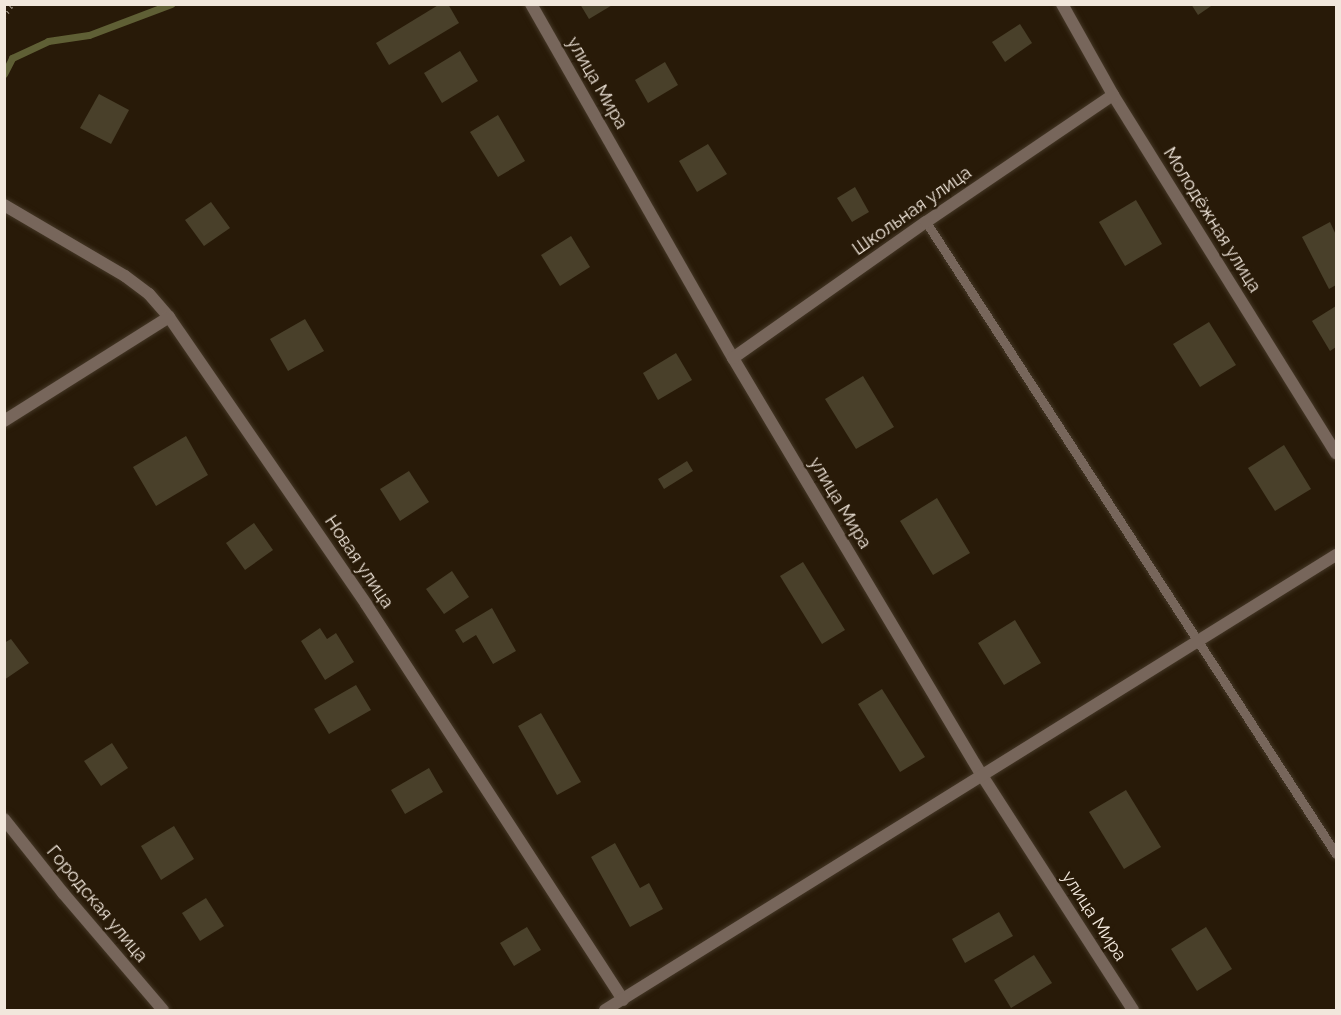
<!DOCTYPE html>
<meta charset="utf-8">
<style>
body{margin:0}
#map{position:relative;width:1341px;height:1015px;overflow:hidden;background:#281a08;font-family:Raleway,sans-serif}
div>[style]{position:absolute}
.stream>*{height:7px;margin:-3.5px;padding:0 3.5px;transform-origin:3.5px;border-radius:3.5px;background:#5f5f35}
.building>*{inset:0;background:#49402a}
.path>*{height:4px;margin-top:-2px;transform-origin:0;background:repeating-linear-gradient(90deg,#827667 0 1.5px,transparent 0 6px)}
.roads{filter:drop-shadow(0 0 2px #443726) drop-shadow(0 0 2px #443726)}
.service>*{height:9px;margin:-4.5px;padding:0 4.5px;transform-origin:4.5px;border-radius:4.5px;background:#77665b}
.minor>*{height:12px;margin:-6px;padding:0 6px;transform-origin:6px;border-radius:6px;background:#77665b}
span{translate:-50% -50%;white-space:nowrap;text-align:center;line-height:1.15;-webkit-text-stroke:5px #281a08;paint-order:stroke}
.street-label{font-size:18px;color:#f1e7dc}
.frame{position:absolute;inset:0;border:6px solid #f1e7dc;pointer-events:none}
</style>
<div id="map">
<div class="stream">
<i style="left:4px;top:74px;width:18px;rotate:-63deg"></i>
<i style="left:12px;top:58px;width:40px;rotate:-25deg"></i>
<i style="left:48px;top:41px;width:41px;rotate:-8.3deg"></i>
<i style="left:89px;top:35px;width:88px;rotate:-20.7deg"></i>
</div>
<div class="building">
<i style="clip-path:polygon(440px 4px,448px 4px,459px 23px,389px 65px,376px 43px)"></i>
<i style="clip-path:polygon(580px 4px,614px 4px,589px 19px)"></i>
<i style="clip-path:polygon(1191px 4px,1214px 4px,1198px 15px)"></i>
<i style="clip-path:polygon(1020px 24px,1032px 43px,1005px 62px,992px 42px)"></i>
<i style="clip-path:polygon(460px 51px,478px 81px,442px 103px,424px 73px)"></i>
<i style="clip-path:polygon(665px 62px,678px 85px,648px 103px,635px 80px)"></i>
<i style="clip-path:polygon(99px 94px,129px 110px,111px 144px,80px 128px)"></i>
<i style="clip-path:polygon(498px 115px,525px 161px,498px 177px,470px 132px)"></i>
<i style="clip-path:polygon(708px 144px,727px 174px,697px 192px,679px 161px)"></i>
<i style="clip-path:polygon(855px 187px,869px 212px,852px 222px,837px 198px)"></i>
<i style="clip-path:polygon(1136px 200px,1162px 244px,1125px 266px,1099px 222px)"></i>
<i style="clip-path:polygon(211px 202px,230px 228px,204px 246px,185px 220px)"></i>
<i style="clip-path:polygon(1330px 222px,1336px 235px,1336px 285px,1329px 289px,1302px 237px)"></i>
<i style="clip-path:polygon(571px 236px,590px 267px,560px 286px,541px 255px)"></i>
<i style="clip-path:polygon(1336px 306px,1336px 347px,1330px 351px,1312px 321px)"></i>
<i style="clip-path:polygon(305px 319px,324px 351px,288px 371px,270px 339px)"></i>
<i style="clip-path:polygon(1209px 322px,1236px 365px,1200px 387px,1173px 344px)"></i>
<i style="clip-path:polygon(676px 353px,692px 380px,658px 400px,643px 373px)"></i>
<i style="clip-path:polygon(863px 376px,894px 427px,856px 449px,825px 399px)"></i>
<i style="clip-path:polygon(186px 436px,208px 475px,156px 506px,133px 467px)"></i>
<i style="clip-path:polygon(1284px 445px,1311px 489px,1275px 511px,1248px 468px)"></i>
<i style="clip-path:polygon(687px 461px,693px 471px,664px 489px,658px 479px)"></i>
<i style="clip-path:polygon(409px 471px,429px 502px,400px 521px,380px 489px)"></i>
<i style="clip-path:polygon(937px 498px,970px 553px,933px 575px,900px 521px)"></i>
<i style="clip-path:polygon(254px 523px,273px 550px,245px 570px,226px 543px)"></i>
<i style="clip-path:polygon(803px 562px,845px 630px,822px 644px,780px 576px)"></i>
<i style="clip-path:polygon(452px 571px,469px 597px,444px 614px,426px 589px)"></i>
<i style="clip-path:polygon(492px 608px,516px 651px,493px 664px,476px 635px,463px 643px,455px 630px)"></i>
<i style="clip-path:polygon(1015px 620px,1041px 663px,1004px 685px,978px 643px)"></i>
<i style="clip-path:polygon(320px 628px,327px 639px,336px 633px,354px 662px,325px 680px,301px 641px)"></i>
<i style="clip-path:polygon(11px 639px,29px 663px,4px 680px,4px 643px)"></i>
<i style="clip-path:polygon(356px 685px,371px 710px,329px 734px,314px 709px)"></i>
<i style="clip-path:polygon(882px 689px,925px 757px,900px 772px,858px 704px)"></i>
<i style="clip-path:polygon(541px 713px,581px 782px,557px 795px,518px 726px)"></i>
<i style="clip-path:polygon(112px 743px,128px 768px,101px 786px,84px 761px)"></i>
<i style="clip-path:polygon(429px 768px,443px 792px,405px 814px,391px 790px)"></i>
<i style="clip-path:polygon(1126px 790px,1161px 847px,1124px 869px,1089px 812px)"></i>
<i style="clip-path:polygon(174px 826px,194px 859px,161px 880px,141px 846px)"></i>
<i style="clip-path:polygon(615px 843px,640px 888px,649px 883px,663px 909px,630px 927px,591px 857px)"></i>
<i style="clip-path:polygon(206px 898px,224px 926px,200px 941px,182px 913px)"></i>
<i style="clip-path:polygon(999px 912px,1013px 936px,965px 963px,952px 939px)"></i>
<i style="clip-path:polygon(527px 927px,541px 950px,514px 966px,500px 943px)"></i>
<i style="clip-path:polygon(1206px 927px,1232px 969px,1197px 991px,1171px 949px)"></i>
<i style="clip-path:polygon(1034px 955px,1052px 983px,1011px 1008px,994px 980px)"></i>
</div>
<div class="path">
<i style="left:4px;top:18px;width:17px;rotate:-57deg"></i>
</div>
<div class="roads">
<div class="service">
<i style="left:926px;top:222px;width:753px;rotate:57.03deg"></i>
</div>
<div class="minor">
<i style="left:531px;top:4px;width:408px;rotate:60.3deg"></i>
<i style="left:733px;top:358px;width:488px;rotate:59.2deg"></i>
<i style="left:983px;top:777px;width:277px;rotate:57.2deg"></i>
<i style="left:1062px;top:4px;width:104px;rotate:60.7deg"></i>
<i style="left:1113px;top:95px;width:422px;rotate:58.1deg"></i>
<i style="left:4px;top:205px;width:140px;rotate:30.4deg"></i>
<i style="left:125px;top:276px;width:30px;rotate:37deg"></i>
<i style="left:149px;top:294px;width:30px;rotate:49deg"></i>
<i style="left:169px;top:317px;width:348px;rotate:55.5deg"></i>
<i style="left:366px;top:604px;width:472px;rotate:57deg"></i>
<i style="left:733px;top:358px;width:236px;rotate:-35.2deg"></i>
<i style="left:926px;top:222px;width:226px;rotate:-34.2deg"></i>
<i style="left:4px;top:421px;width:195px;rotate:-32.2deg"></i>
<i style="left:4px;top:819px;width:95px;rotate:51.4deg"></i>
<i style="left:63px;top:893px;width:154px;rotate:49.5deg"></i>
<i style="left:605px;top:1010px;width:861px;rotate:-31.9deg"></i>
</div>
</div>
<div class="street-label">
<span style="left:597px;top:83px;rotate:60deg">улица Мира</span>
<span style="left:912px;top:211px;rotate:-35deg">Школьная улица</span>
<span style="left:1212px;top:220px;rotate:58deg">Молодёжная улица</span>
<span style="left:840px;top:503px;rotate:59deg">улица Мира</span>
<span style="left:359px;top:562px;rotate:56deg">Новая улица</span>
<span style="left:97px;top:904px;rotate:50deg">Городская улица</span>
<span style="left:1094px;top:916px;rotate:57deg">улица Мира</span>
</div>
<div class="frame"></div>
</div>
